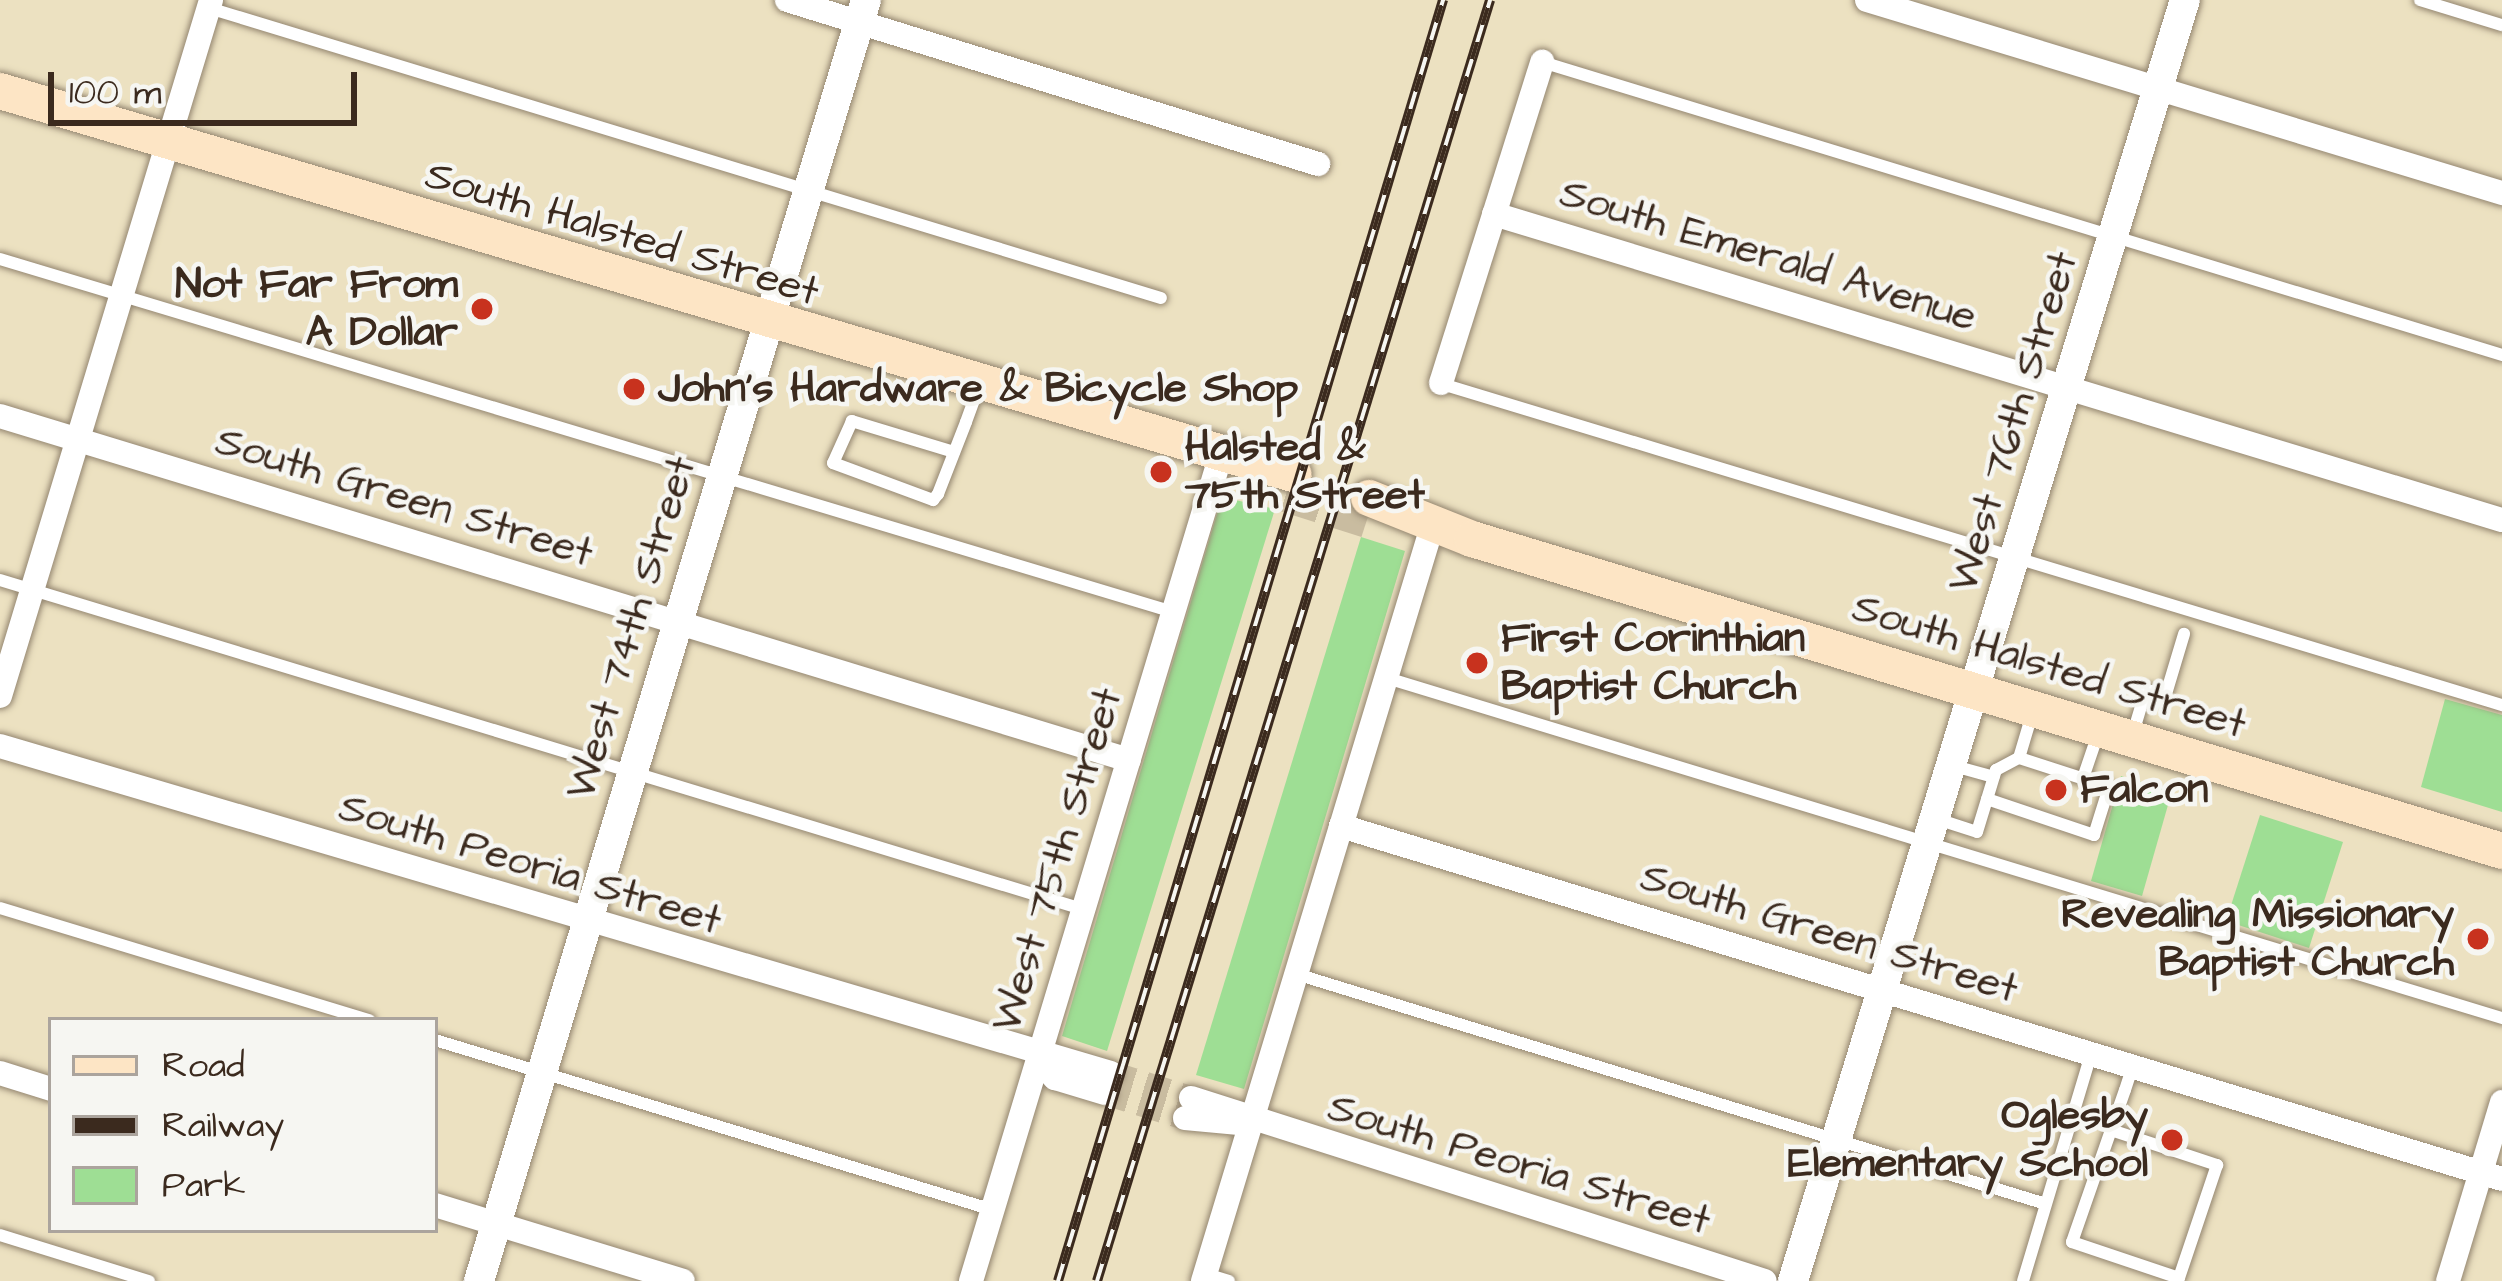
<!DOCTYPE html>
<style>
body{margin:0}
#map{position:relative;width:2502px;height:1281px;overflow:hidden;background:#ece1c1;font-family:"Architects Daughter",sans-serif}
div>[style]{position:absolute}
.green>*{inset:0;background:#9ede94}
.minor-tunnel>*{height:24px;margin-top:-12px;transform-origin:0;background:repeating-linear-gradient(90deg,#c9bca0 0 24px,transparent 0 36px)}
.secondary-tunnel>*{height:36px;margin-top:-18px;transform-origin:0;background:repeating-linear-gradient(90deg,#c9bca0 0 36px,transparent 0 54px)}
.roads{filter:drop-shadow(0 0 3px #948670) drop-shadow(0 0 3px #948670)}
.service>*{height:12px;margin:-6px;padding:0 6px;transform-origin:6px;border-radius:6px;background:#fff}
.minor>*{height:24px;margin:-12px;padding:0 12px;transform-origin:12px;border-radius:12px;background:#fff}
.tertiary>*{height:30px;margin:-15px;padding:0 15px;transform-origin:15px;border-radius:15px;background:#fff}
.secondary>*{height:36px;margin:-18px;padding:0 18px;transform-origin:18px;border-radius:18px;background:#fde5c5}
.rail>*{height:10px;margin-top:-5px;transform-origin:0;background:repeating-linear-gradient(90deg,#f6f6f2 0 18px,#3b2a1e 0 36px);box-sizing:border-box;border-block:3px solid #3b2a1e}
.dots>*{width:33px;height:33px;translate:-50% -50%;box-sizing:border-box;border:6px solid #f6f6f2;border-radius:50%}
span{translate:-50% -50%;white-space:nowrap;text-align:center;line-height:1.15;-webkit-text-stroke:9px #f6f6f2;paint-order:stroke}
.street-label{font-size:42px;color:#3b2a1e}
.poi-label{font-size:42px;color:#3b2a1e;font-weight:700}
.right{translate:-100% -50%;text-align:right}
.left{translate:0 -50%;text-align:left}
.legend{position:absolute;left:48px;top:1017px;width:390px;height:216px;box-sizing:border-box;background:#f6f6f2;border:3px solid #aba49d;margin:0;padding:15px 21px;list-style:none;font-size:36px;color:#3b2a1e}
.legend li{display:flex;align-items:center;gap:24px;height:60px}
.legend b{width:60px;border:3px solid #aba49d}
.scale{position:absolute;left:48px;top:72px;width:309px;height:54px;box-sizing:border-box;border:6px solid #3b2a1e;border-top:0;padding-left:15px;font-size:36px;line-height:42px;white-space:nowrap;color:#3b2a1e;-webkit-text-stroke:9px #f6f6f2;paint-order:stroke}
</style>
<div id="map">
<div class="green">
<i style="clip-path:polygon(1222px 497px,1275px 509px,1107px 1051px,1062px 1036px)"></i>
<i style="clip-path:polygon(1361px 537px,1405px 551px,1244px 1089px,1196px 1075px)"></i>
<i style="clip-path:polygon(2445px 699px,2502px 715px,2502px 812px,2421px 787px)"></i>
<i style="clip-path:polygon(2121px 776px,2172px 791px,2142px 896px,2091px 881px)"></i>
<i style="clip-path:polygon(2260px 815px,2343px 842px,2309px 948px,2226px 921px)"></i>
</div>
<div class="minor-tunnel">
<i style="left:1111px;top:1073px;width:84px;rotate:17.4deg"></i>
<i style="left:1105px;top:1093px;width:84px;rotate:17.4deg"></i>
</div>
<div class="secondary-tunnel">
<i style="left:1286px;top:494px;width:85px;rotate:17.8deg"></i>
</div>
<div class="roads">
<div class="service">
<i style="left:2420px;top:0;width:86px;rotate:17deg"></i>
<i style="left:209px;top:8px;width:995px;rotate:16.94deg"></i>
<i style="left:1542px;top:62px;width:1004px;rotate:16.97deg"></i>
<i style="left:0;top:259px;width:1225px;rotate:16.75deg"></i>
<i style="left:1442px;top:384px;width:1108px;rotate:16.85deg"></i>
<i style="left:954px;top:452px;width:107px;rotate:-163.1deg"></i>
<i style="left:852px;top:421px;width:46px;rotate:114.3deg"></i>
<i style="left:833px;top:463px;width:107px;rotate:20.3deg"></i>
<i style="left:933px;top:500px;width:8px;rotate:-50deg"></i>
<i style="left:938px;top:494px;width:77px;rotate:-68.7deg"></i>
<i style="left:966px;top:422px;width:35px;rotate:-70deg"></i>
<i style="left:0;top:580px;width:1131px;rotate:16.91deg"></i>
<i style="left:1387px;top:678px;width:1166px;rotate:16.96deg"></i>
<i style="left:2133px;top:733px;width:45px;rotate:-73.2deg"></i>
<i style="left:2146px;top:690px;width:20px;rotate:11deg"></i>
<i style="left:2166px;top:694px;width:63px;rotate:-73.3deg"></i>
<i style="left:1954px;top:766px;width:41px;rotate:15.4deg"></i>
<i style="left:2083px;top:778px;width:46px;rotate:-71.2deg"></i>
<i style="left:1987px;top:799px;width:113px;rotate:18.6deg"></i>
<i style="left:2094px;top:835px;width:50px;rotate:-72.6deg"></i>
<i style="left:2109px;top:787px;width:95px;rotate:-162.1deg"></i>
<i style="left:1934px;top:818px;width:45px;rotate:18deg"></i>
<i style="left:1977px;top:832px;width:65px;rotate:-73deg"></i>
<i style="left:1996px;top:770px;width:26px;rotate:-28deg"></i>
<i style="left:2019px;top:758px;width:49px;rotate:-73.4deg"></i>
<i style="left:0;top:908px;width:386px;rotate:16.9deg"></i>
<i style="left:1296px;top:974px;width:784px;rotate:17.05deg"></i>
<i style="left:435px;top:1040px;width:583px;rotate:16.94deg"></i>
<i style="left:2111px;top:1130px;width:112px;rotate:18.3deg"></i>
<i style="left:2217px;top:1165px;width:119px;rotate:108.6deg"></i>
<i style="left:2179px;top:1278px;width:113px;rotate:-161.4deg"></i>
<i style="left:2072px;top:1242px;width:161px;rotate:-70.8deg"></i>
<i style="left:2125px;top:1090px;width:23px;rotate:-72deg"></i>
<i style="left:0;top:1235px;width:156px;rotate:17.2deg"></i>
<i style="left:1206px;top:1274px;width:24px;rotate:17deg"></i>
<i style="left:2023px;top:1281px;width:237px;rotate:-73.3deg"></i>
</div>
<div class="minor">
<i style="left:787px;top:0;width:556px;rotate:17.16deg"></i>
<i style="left:1867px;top:0;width:664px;rotate:16.91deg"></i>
<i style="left:1494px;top:214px;width:1053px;rotate:16.89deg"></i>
<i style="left:1441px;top:383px;width:337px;rotate:-72.5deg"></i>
<i style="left:0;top:416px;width:1180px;rotate:16.95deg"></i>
<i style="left:0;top:696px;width:727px;rotate:-73.13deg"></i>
<i style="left:0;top:746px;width:1158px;rotate:16.4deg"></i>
<i style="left:1341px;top:826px;width:1213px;rotate:16.91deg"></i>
<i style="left:1038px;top:1060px;width:25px;rotate:47deg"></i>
<i style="left:1055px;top:1078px;width:52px;rotate:16.7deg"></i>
<i style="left:0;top:1073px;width:53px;rotate:17.4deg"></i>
<i style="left:1191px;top:1098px;width:602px;rotate:17.68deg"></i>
<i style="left:1185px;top:1118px;width:65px;rotate:5.3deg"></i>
<i style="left:435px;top:1205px;width:259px;rotate:17deg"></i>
<i style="left:971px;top:1281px;width:857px;rotate:-73.17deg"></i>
<i style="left:1203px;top:1281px;width:788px;rotate:-73.11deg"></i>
<i style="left:2448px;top:1281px;width:187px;rotate:-73.2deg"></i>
</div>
<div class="tertiary">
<i style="left:479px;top:1281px;width:1338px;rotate:-73.19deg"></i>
<i style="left:1793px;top:1281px;width:1340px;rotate:-72.99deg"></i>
</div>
<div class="secondary">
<i style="left:0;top:91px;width:1349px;rotate:16.5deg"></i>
<i style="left:1369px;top:498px;width:111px;rotate:21.7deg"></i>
<i style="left:1472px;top:539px;width:1076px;rotate:16.85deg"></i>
</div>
</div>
<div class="rail">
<i style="left:1058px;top:1281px;width:1338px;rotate:-73.27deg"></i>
<i style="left:1097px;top:1281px;width:1340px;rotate:-72.94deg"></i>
</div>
<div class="dots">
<i style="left:482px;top:309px;background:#c8321e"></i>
<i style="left:634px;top:389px;background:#c8321e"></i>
<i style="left:1161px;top:472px;background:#c8321e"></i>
<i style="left:1477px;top:663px;background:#c8321e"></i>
<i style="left:2056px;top:790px;background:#c8321e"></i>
<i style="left:2478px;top:939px;background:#c8321e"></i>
<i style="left:2172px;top:1140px;background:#c8321e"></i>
</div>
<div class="street-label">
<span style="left:622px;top:234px;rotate:17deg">South Halsted Street</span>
<span style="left:1768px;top:256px;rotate:17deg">South Emerald Avenue</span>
<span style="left:2014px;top:422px;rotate:-73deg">West 76th Street</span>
<span style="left:404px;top:498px;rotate:17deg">South Green Street</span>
<span style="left:632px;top:628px;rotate:-73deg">West 74th Street</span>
<span style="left:2049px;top:667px;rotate:17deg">South Halsted Street</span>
<span style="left:1058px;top:860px;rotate:-73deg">West 75th Street</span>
<span style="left:530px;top:865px;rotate:17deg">South Peoria Street</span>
<span style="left:1829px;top:934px;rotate:17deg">South Green Street</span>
<span style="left:1519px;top:1165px;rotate:17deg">South Peoria Street</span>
</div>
<div class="poi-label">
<span class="right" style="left:458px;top:309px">Not Far From<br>A Dollar</span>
<span class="left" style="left:658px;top:389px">John's Hardware &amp; Bicycle Shop</span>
<span class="left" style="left:1185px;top:472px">Halsted &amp;<br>75th Street</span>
<span class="left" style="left:1501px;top:663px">First Corinthian<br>Baptist Church</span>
<span class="left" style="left:2080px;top:790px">Falcon</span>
<span class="right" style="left:2454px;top:939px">Revealing Missionary<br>Baptist Church</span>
<span class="right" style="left:2148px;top:1140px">Oglesby<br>Elementary School</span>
</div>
<ul class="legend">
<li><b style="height:15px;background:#fde5c5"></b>Road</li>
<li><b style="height:15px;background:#3b2a1e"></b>Railway</li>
<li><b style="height:33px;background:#9ede94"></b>Park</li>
</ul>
<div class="scale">100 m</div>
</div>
